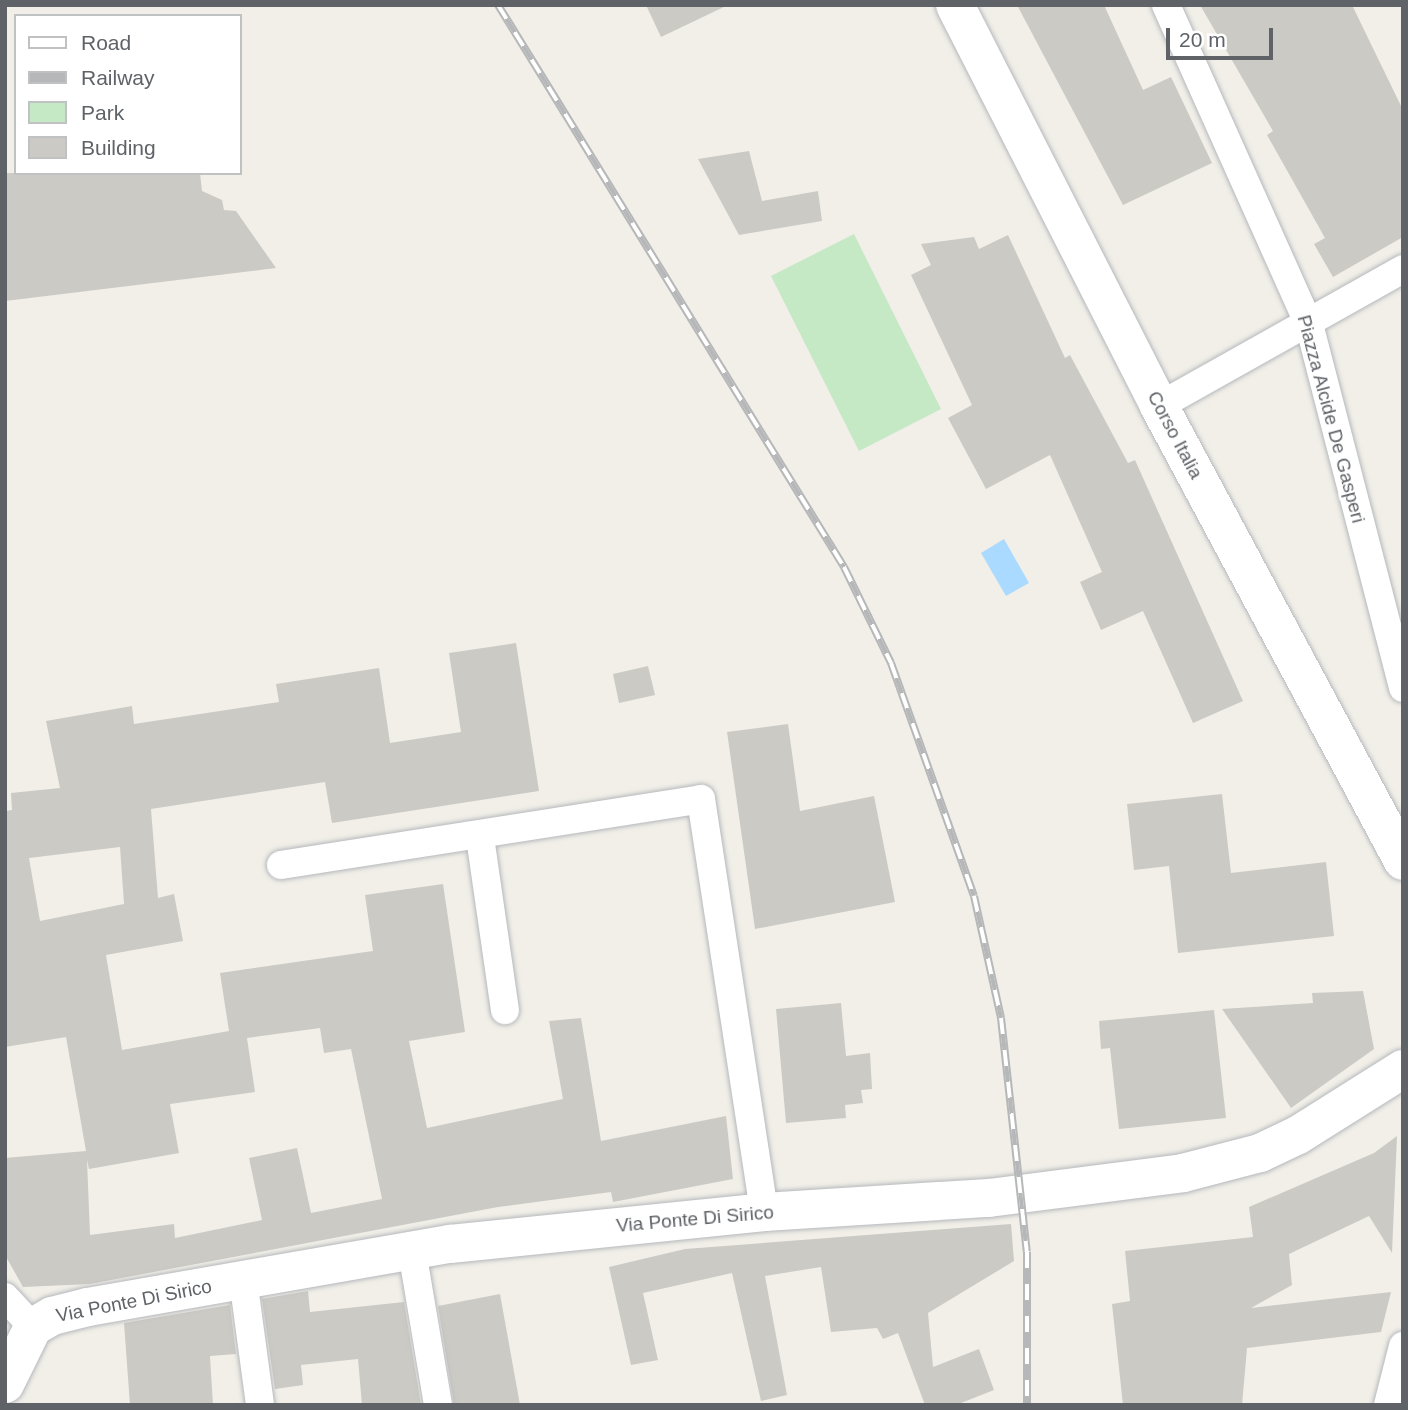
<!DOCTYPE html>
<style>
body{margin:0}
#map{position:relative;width:1408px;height:1410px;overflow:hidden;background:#f1efe8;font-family:Arial,sans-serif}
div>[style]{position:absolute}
.green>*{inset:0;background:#c5e8c5}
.water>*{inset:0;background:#aadaff}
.building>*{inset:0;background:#cccac5}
.roads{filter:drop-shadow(0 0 2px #b5b8bc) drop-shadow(0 0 2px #b5b8bc)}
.street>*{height:28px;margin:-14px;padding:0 14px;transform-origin:14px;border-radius:14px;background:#fff}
.secondary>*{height:38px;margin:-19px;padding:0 19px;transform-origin:19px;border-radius:19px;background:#fff}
.rail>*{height:8px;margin-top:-4px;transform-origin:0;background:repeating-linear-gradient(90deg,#fff 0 16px,#b6b7b8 0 32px);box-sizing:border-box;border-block:2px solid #b6b7b8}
span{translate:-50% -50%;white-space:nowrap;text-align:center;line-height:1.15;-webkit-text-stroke:5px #fff;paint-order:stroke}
.street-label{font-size:19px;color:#5f6368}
.frame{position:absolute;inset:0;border:7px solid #5f6368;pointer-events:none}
.legend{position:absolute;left:14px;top:14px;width:228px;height:161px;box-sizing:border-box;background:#fff;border:2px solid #bfc1c3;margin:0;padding:9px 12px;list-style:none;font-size:21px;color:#5f6368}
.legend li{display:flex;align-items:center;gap:14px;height:35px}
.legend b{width:35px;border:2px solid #bfc1c3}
.scale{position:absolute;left:1166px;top:28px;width:107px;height:32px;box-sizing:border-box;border:4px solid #5f6368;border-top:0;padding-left:9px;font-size:21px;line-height:24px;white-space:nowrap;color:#5f6368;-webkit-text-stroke:5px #fff;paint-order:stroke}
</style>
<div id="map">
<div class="green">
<i style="clip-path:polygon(854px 234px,941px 409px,859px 451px,771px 276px)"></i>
</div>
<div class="water">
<i style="clip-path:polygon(1004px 539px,1029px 583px,1006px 596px,981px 553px)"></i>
</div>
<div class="building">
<i style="clip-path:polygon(646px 5px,728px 5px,661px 37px)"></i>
<i style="clip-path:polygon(1017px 5px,1104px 5px,1143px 90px,1171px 77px,1212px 163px,1123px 205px)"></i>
<i style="clip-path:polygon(1200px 5px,1352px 5px,1403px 110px,1403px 237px,1333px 277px,1314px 244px,1325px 238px,1267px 135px,1273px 131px)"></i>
<i style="clip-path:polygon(749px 151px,762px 201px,818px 191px,822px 221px,739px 235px,698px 159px)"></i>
<i style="clip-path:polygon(5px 173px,200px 173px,202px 191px,222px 200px,224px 210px,236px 211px,276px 268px,5px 301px)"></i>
<i style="clip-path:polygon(1008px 235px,1065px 358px,1070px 355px,1128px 463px,1135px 460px,1243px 701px,1193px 723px,1143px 611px,1101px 630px,1080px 582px,1102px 572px,1050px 455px,986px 489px,948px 418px,972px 405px,911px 275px,931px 265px,921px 244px,974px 237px,979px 249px)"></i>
<i style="clip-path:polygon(evenodd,516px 643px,539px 791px,332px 823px,325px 782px,151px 809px,158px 898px,174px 894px,183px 941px,106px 955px,122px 1050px,229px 1031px,220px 973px,373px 951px,365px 895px,443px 884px,465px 1032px,409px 1041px,427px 1128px,563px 1099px,549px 1021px,581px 1018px,601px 1141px,726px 1116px,733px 1179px,613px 1202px,611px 1192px,498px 1207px,90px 1284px,23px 1287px,5px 1255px,5px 1158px,86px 1151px,66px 1037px,5px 1047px,5px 811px,12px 810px,11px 793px,60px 788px,46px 721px,132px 706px,134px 724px,279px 702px,276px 684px,379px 668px,390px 743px,461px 732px,449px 653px,516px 643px,120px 847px,124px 904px,40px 921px,29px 858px,120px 847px,516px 643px,320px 1028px,324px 1053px,351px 1049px,382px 1199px,311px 1213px,297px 1148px,249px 1158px,262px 1220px,175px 1238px,174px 1224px,90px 1235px,87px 1160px,89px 1169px,179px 1153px,170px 1104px,255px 1092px,247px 1038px,320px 1028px)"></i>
<i style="clip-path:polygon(648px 666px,655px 695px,619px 703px,613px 674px)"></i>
<i style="clip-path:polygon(788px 724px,800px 811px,874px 796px,895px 902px,755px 929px,727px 732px)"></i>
<i style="clip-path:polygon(1222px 794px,1231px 873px,1326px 862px,1334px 936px,1178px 953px,1169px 866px,1134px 870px,1127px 804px)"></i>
<i style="clip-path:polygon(1363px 991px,1374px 1049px,1291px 1108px,1222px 1009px,1313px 1003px,1312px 993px)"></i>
<i style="clip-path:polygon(841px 1003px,846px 1056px,870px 1053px,872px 1089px,861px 1090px,863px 1103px,845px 1105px,846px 1118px,786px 1123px,776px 1009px)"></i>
<i style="clip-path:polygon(1214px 1010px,1226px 1118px,1119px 1129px,1110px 1048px,1101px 1049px,1099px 1021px)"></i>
<i style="clip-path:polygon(1397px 1136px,1392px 1253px,1369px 1216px,1289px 1254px,1292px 1285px,1251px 1308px,1391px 1292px,1381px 1332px,1247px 1348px,1242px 1405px,1123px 1405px,1112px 1304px,1130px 1301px,1125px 1251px,1253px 1237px,1249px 1207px,1374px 1153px)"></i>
<i style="clip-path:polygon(1011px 1224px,1014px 1261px,928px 1313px,933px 1367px,979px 1349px,994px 1390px,956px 1405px,925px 1405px,898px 1333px,883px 1339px,877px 1328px,831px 1332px,821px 1267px,765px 1276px,787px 1395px,761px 1401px,732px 1273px,643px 1293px,658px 1360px,631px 1365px,609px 1267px,685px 1249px)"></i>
<i style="clip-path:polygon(308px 1291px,310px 1312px,404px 1302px,421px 1405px,362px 1405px,358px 1359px,301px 1365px,303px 1385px,275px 1389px,262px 1299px)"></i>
<i style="clip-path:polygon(500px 1294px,520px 1405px,454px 1405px,438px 1306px)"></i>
<i style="clip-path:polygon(230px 1305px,236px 1354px,210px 1356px,213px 1405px,130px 1405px,124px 1323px)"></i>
</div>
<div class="roads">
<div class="street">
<i style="left:1166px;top:5px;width:350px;rotate:65.9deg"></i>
<i style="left:1309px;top:324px;width:376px;rotate:75.5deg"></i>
<i style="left:1159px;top:406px;width:280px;rotate:-29.3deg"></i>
<i style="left:480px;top:837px;width:175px;rotate:81.8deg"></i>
<i style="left:281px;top:865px;width:425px;rotate:-8.9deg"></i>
<i style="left:701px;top:799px;width:418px;rotate:81.3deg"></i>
<i style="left:412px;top:1251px;width:156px;rotate:80.4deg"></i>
<i style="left:243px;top:1279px;width:127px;rotate:82.3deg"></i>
<i style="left:5px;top:1297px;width:41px;rotate:47deg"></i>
<i style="left:1388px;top:1405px;width:61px;rotate:-75.7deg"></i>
</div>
<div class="secondary">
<i style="left:955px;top:5px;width:450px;rotate:63deg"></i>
<i style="left:1159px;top:406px;width:516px;rotate:61.8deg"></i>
<i style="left:5px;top:1384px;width:64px;rotate:-63.8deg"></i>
<i style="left:33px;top:1327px;width:22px;rotate:-30deg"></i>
<i style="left:52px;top:1316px;width:37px;rotate:-14deg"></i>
<i style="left:88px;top:1307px;width:367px;rotate:-9.9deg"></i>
<i style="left:450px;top:1244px;width:316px;rotate:-5.8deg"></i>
<i style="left:764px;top:1212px;width:225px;rotate:-3.6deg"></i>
<i style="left:989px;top:1198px;width:196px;rotate:-7.3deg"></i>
<i style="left:1183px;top:1173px;width:80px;rotate:-14.6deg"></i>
<i style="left:1260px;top:1153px;width:42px;rotate:-25.3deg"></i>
<i style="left:1298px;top:1135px;width:124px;rotate:-32.2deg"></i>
</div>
</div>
<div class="rail">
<i style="left:498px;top:5px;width:660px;rotate:58.38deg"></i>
<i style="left:844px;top:567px;width:107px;rotate:63.9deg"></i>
<i style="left:891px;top:663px;width:247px;rotate:70.4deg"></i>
<i style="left:974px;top:896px;width:125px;rotate:77.5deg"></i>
<i style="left:1001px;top:1018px;width:235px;rotate:83.7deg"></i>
<i style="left:1027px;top:1252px;width:153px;rotate:90deg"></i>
</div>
<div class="street-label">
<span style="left:1331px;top:419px;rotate:75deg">Piazza Alcide De Gasperi</span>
<span style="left:1175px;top:435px;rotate:62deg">Corso Italia</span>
<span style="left:695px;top:1219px;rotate:-5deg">Via Ponte Di Sirico</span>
<span style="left:134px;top:1301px;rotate:-11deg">Via Ponte Di Sirico</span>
</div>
<div class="frame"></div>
<ul class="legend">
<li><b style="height:9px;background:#fff"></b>Road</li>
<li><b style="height:9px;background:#b6b7b8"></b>Railway</li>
<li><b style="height:19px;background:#c5e8c5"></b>Park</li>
<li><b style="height:19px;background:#cccac5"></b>Building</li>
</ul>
<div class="scale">20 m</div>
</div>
